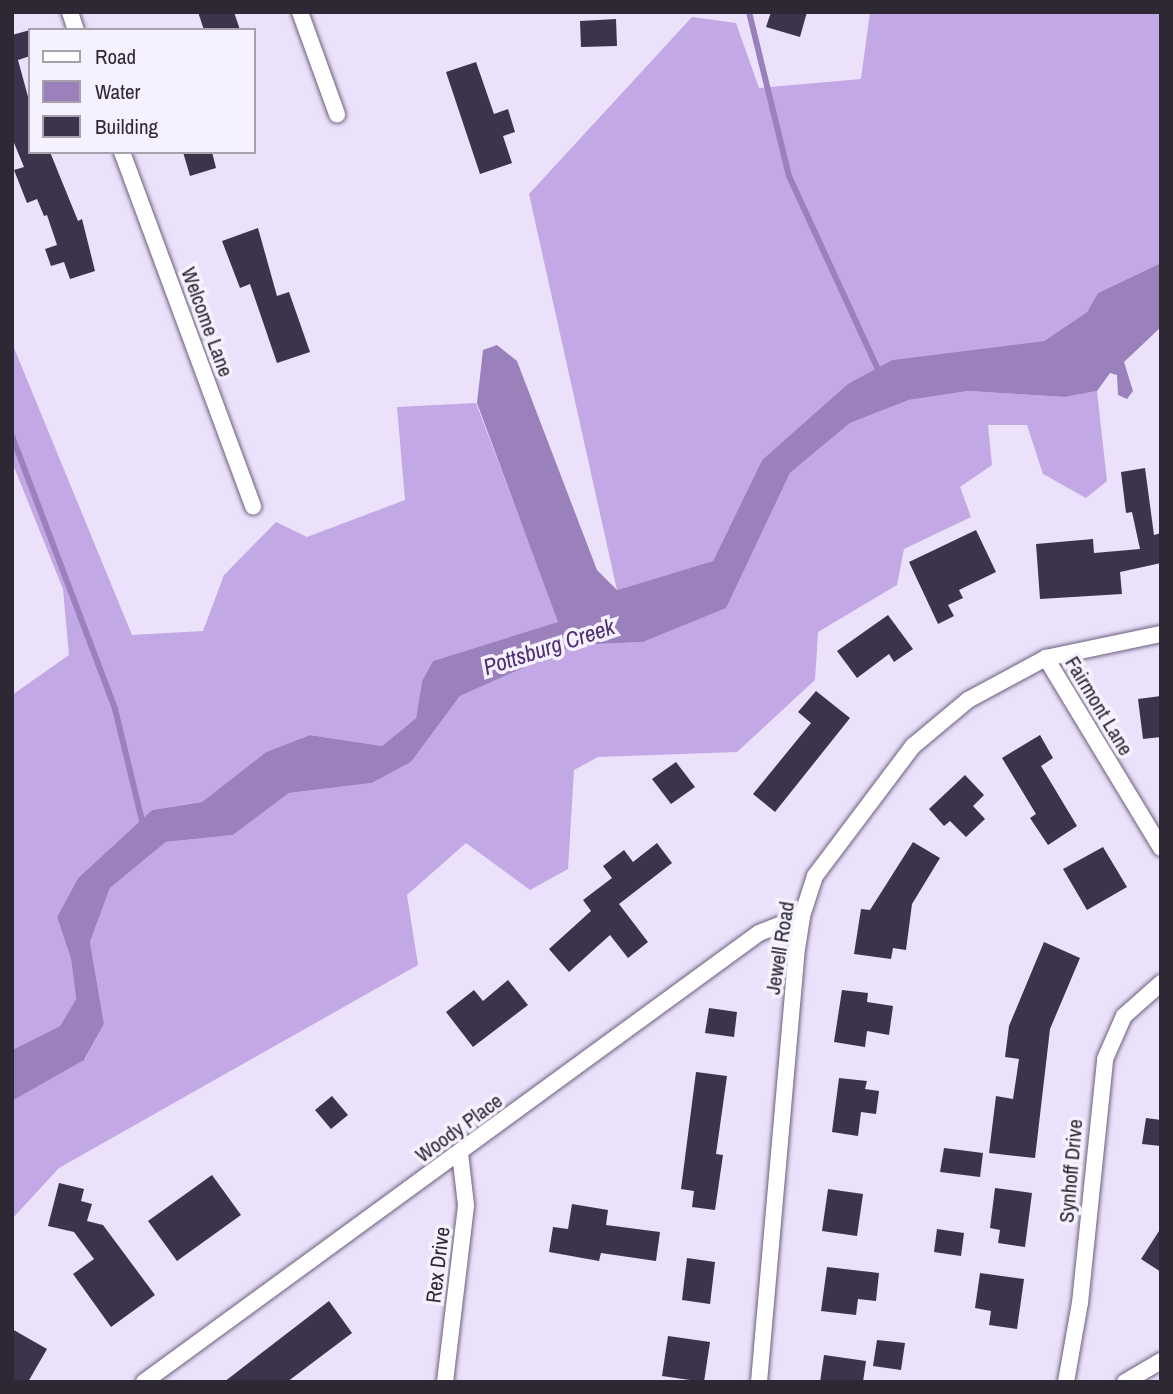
<!DOCTYPE html>
<style>
body{margin:0}
#map{position:relative;width:1173px;height:1394px;overflow:hidden;background:#ebe1fb;font-family:"Archivo Narrow",sans-serif}
div>[style]{position:absolute}
.forest>*{inset:0;background:#c2a8e5}
.water>*{inset:0;background:#9b81bc}
.stream>*{height:6px;margin:-3px;padding:0 3px;transform-origin:3px;border-radius:3px;background:#9b81bc}
.building>*{inset:0;background:#3e334c}
.roads{filter:drop-shadow(0 0 2px #6b607c) drop-shadow(0 0 2px #6b607c)}
.minor>*{height:16px;margin:-8px;padding:0 8px;transform-origin:8px;border-radius:8px;background:#fff}
span{translate:-50% -50%;white-space:nowrap;text-align:center;line-height:1.15;-webkit-text-stroke:7px #f6f1fe;paint-order:stroke}
.street-label{font-size:21px;color:#2d2834}
.water-label{font-size:23px;color:#512e75;font-style:italic}
.frame{position:absolute;inset:0;border:14px solid #2d2834;pointer-events:none}
.legend{position:absolute;left:28px;top:28px;width:228px;height:126px;box-sizing:border-box;background:#f6f1fe;border:2px solid #a6a1ad;margin:0;padding:9px 12px;list-style:none;font-size:21px;color:#2d2834}
.legend li{display:flex;align-items:center;gap:14px;height:35px}
.legend b{width:35px;border:2px solid #a6a1ad}
</style>
<div id="map">
<div class="forest">
<i style="clip-path:polygon(870px 12px,1161px 12px,1161px 263px,1098px 293px,1087px 312px,1044px 341px,892px 360px,849px 384px,762px 460px,713px 561px,617px 590px,529px 194px,692px 17px,736px 23px,759px 88px,861px 79px)"></i>
<i style="clip-path:polygon(12px 343px,132px 635px,203px 631px,224px 575px,276px 522px,307px 537px,405px 500px,397px 407px,476px 403px,559px 622px,433px 661px,422px 681px,416px 718px,382px 746px,310px 735px,266px 752px,202px 802px,152px 810px,78px 878px,57px 917px,71px 959px,76px 999px,60px 1026px,12px 1050px,12px 695px,69px 655px,63px 589px,12px 462px)"></i>
<i style="clip-path:polygon(968px 391px,1065px 397px,1097px 391px,1107px 481px,1086px 498px,1043px 474px,1027px 425px,988px 425px,992px 465px,960px 487px,971px 517px,904px 549px,897px 585px,818px 632px,815px 680px,737px 752px,598px 757px,574px 770px,568px 869px,530px 890px,466px 843px,407px 895px,418px 965px,59px 1168px,12px 1219px,12px 1101px,85px 1059px,104px 1024px,90px 942px,110px 888px,166px 842px,233px 835px,289px 793px,372px 783px,411px 762px,460px 696px,575px 645px,643px 642px,725px 608px,790px 473px,850px 423px,909px 400px)"></i>
</div>
<div class="water">
<i style="clip-path:polygon(1161px 263px,1161px 327px,1124px 362px,1133px 391px,1127px 399px,1118px 395px,1117px 375px,1110px 373px,1097px 391px,1065px 397px,968px 391px,909px 400px,850px 423px,790px 473px,726px 608px,643px 642px,575px 645px,460px 696px,411px 762px,372px 783px,289px 793px,233px 835px,166px 842px,110px 888px,90px 942px,104px 1024px,84px 1060px,12px 1101px,12px 1050px,60px 1026px,76px 999px,71px 959px,57px 917px,78px 878px,152px 810px,202px 802px,266px 752px,310px 735px,382px 746px,416px 718px,422px 681px,433px 661px,558px 622px,477px 403px,483px 350px,497px 345px,517px 361px,597px 570px,617px 590px,713px 561px,762px 460px,848px 384px,892px 360px,1044px 341px,1087px 312px,1098px 293px)"></i>
</div>
<div class="stream">
<i style="left:749px;top:12px;width:169px;rotate:76.3deg"></i>
<i style="left:789px;top:176px;width:218px;rotate:65.3deg"></i>
<i style="left:12px;top:436px;width:292px;rotate:69.3deg"></i>
<i style="left:115px;top:709px;width:119px;rotate:76.4deg"></i>
</div>
<div class="building">
<i style="clip-path:polygon(198px 12px,234px 12px,240px 30px,204px 30px)"></i>
<i style="clip-path:polygon(771px 12px,807px 12px,800px 37px,766px 27px)"></i>
<i style="clip-path:polygon(616px 19px,617px 46px,581px 47px,580px 21px)"></i>
<i style="clip-path:polygon(30px 30px,30px 56px,18px 60px,30px 104px,30px 152px,50px 152px,78px 221px,82px 219px,95px 271px,70px 279px,64px 262px,51px 266px,45px 249px,57px 245px,47px 215px,44px 216px,37px 199px,27px 203px,14px 170px,24px 167px,12px 138px,12px 35px)"></i>
<i style="clip-path:polygon(476px 62px,494px 114px,508px 109px,515px 132px,503px 136px,512px 163px,480px 174px,446px 72px)"></i>
<i style="clip-path:polygon(183px 152px,212px 152px,216px 168px,190px 176px)"></i>
<i style="clip-path:polygon(258px 228px,277px 296px,289px 292px,310px 352px,277px 363px,250px 284px,240px 288px,222px 241px)"></i>
<i style="clip-path:polygon(1145px 468px,1154px 535px,1161px 533px,1161px 563px,1120px 572px,1122px 594px,1040px 599px,1036px 544px,1093px 539px,1094px 553px,1140px 549px,1132px 512px,1126px 513px,1121px 472px)"></i>
<i style="clip-path:polygon(976px 530px,996px 572px,959px 590px,963px 598px,948px 605px,954px 616px,938px 624px,909px 562px)"></i>
<i style="clip-path:polygon(888px 615px,913px 649px,894px 662px,889px 654px,857px 678px,837px 651px)"></i>
<i style="clip-path:polygon(816px 691px,850px 718px,775px 812px,753px 794px,811px 723px,798px 712px)"></i>
<i style="clip-path:polygon(1161px 696px,1161px 737px,1143px 739px,1138px 699px)"></i>
<i style="clip-path:polygon(1040px 735px,1053px 758px,1041px 766px,1077px 826px,1048px 845px,1030px 818px,1036px 814px,1002px 758px)"></i>
<i style="clip-path:polygon(676px 762px,695px 787px,671px 804px,652px 779px)"></i>
<i style="clip-path:polygon(965px 775px,984px 795px,973px 806px,985px 819px,966px 837px,950px 821px,944px 826px,929px 809px)"></i>
<i style="clip-path:polygon(913px 842px,940px 858px,912px 904px,906px 950px,893px 948px,891px 959px,854px 954px,861px 909px,870px 910px)"></i>
<i style="clip-path:polygon(657px 843px,672px 863px,619px 904px,648px 942px,628px 958px,610px 935px,569px 972px,549px 949px,591px 911px,583px 900px,612px 878px,603px 866px,624px 850px,633px 862px)"></i>
<i style="clip-path:polygon(1103px 847px,1127px 887px,1087px 910px,1063px 869px)"></i>
<i style="clip-path:polygon(1044px 942px,1080px 958px,1050px 1029px,1035px 1158px,989px 1153px,996px 1096px,1013px 1099px,1019px 1059px,1005px 1057px,1009px 1026px)"></i>
<i style="clip-path:polygon(508px 980px,528px 1005px,473px 1047px,446px 1012px,474px 990px,483px 1001px)"></i>
<i style="clip-path:polygon(842px 990px,868px 993px,867px 1002px,893px 1006px,889px 1035px,867px 1031px,865px 1047px,834px 1042px)"></i>
<i style="clip-path:polygon(709px 1008px,737px 1012px,734px 1037px,705px 1033px)"></i>
<i style="clip-path:polygon(696px 1072px,727px 1076px,716px 1154px,723px 1155px,715px 1210px,692px 1207px,694px 1191px,681px 1189px)"></i>
<i style="clip-path:polygon(839px 1078px,867px 1081px,865px 1089px,879px 1091px,876px 1114px,861px 1112px,858px 1136px,832px 1132px)"></i>
<i style="clip-path:polygon(332px 1096px,348px 1115px,331px 1129px,315px 1110px)"></i>
<i style="clip-path:polygon(1146px 1118px,1161px 1120px,1161px 1146px,1142px 1144px)"></i>
<i style="clip-path:polygon(944px 1148px,983px 1153px,980px 1177px,940px 1172px)"></i>
<i style="clip-path:polygon(212px 1175px,241px 1215px,177px 1261px,148px 1221px)"></i>
<i style="clip-path:polygon(59px 1183px,84px 1189px,81px 1201px,92px 1204px,87px 1221px,103px 1225px,155px 1295px,111px 1327px,73px 1274px,94px 1259px,74px 1232px,48px 1226px)"></i>
<i style="clip-path:polygon(995px 1188px,1032px 1193px,1025px 1247px,998px 1243px,1000px 1230px,990px 1228px)"></i>
<i style="clip-path:polygon(828px 1189px,863px 1194px,857px 1236px,822px 1231px)"></i>
<i style="clip-path:polygon(572px 1204px,608px 1210px,606px 1225px,660px 1232px,656px 1261px,601px 1253px,599px 1261px,549px 1252px,553px 1227px,568px 1229px)"></i>
<i style="clip-path:polygon(1161px 1228px,1161px 1272px,1141px 1259px)"></i>
<i style="clip-path:polygon(937px 1229px,964px 1233px,961px 1256px,934px 1252px)"></i>
<i style="clip-path:polygon(687px 1258px,715px 1262px,710px 1304px,682px 1300px)"></i>
<i style="clip-path:polygon(827px 1267px,879px 1273px,876px 1301px,858px 1299px,856px 1315px,821px 1311px)"></i>
<i style="clip-path:polygon(980px 1273px,1024px 1279px,1017px 1329px,989px 1325px,991px 1311px,975px 1308px)"></i>
<i style="clip-path:polygon(329px 1301px,352px 1333px,287px 1382px,224px 1382px)"></i>
<i style="clip-path:polygon(12px 1329px,47px 1349px,28px 1382px,12px 1382px)"></i>
<i style="clip-path:polygon(668px 1336px,710px 1342px,704px 1382px,662px 1376px)"></i>
<i style="clip-path:polygon(877px 1340px,905px 1343px,901px 1370px,873px 1366px)"></i>
<i style="clip-path:polygon(824px 1355px,866px 1361px,863px 1382px,820px 1382px)"></i>
</div>
<div class="roads">
<div class="minor">
<i style="left:70px;top:12px;width:19px;rotate:72deg"></i>
<i style="left:300px;top:12px;width:109px;rotate:70.1deg"></i>
<i style="left:122px;top:152px;width:378px;rotate:69.7deg"></i>
<i style="left:1046px;top:658px;width:222px;rotate:58.8deg"></i>
<i style="left:144px;top:1382px;width:761px;rotate:-36.13deg"></i>
<i style="left:759px;top:933px;width:46px;rotate:-21.6deg"></i>
<i style="left:445px;top:1382px;width:178px;rotate:-83.2deg"></i>
<i style="left:466px;top:1205px;width:52px;rotate:-96.6deg"></i>
<i style="left:759px;top:1382px;width:429px;rotate:-85deg"></i>
<i style="left:796px;top:955px;width:39px;rotate:-81deg"></i>
<i style="left:802px;top:916px;width:42px;rotate:-72deg"></i>
<i style="left:815px;top:876px;width:163px;rotate:-53deg"></i>
<i style="left:913px;top:746px;width:72px;rotate:-39.9deg"></i>
<i style="left:968px;top:700px;width:89px;rotate:-28.3deg"></i>
<i style="left:1046px;top:658px;width:117px;rotate:-11.8deg"></i>
<i style="left:1066px;top:1382px;width:80px;rotate:-80deg"></i>
<i style="left:1080px;top:1303px;width:245px;rotate:-84.1deg"></i>
<i style="left:1105px;top:1059px;width:47px;rotate:-66.2deg"></i>
<i style="left:1124px;top:1016px;width:50px;rotate:-41.7deg"></i>
<i style="left:1125px;top:1382px;width:42px;rotate:-30.3deg"></i>
</div>
</div>
<div class="street-label">
<span style="left:207px;top:322px;rotate:70deg">Welcome Lane</span>
<span style="left:1099px;top:706px;rotate:59deg">Fairmont Lane</span>
<span style="left:780px;top:948px;rotate:-81deg">Jewell Road</span>
<span style="left:459px;top:1128px;rotate:-36deg">Woody Place</span>
<span style="left:1071px;top:1171px;rotate:-85deg">Synhoff Drive</span>
<span style="left:438px;top:1265px;rotate:-83deg">Rex Drive</span>
</div>
<div class="water-label">
<span style="left:549px;top:647px;rotate:-18deg">Pottsburg Creek</span>
</div>
<div class="frame"></div>
<ul class="legend">
<li><b style="height:9px;background:#fff"></b>Road</li>
<li><b style="height:19px;background:#9b81bc"></b>Water</li>
<li><b style="height:19px;background:#3e334c"></b>Building</li>
</ul>
</div>
